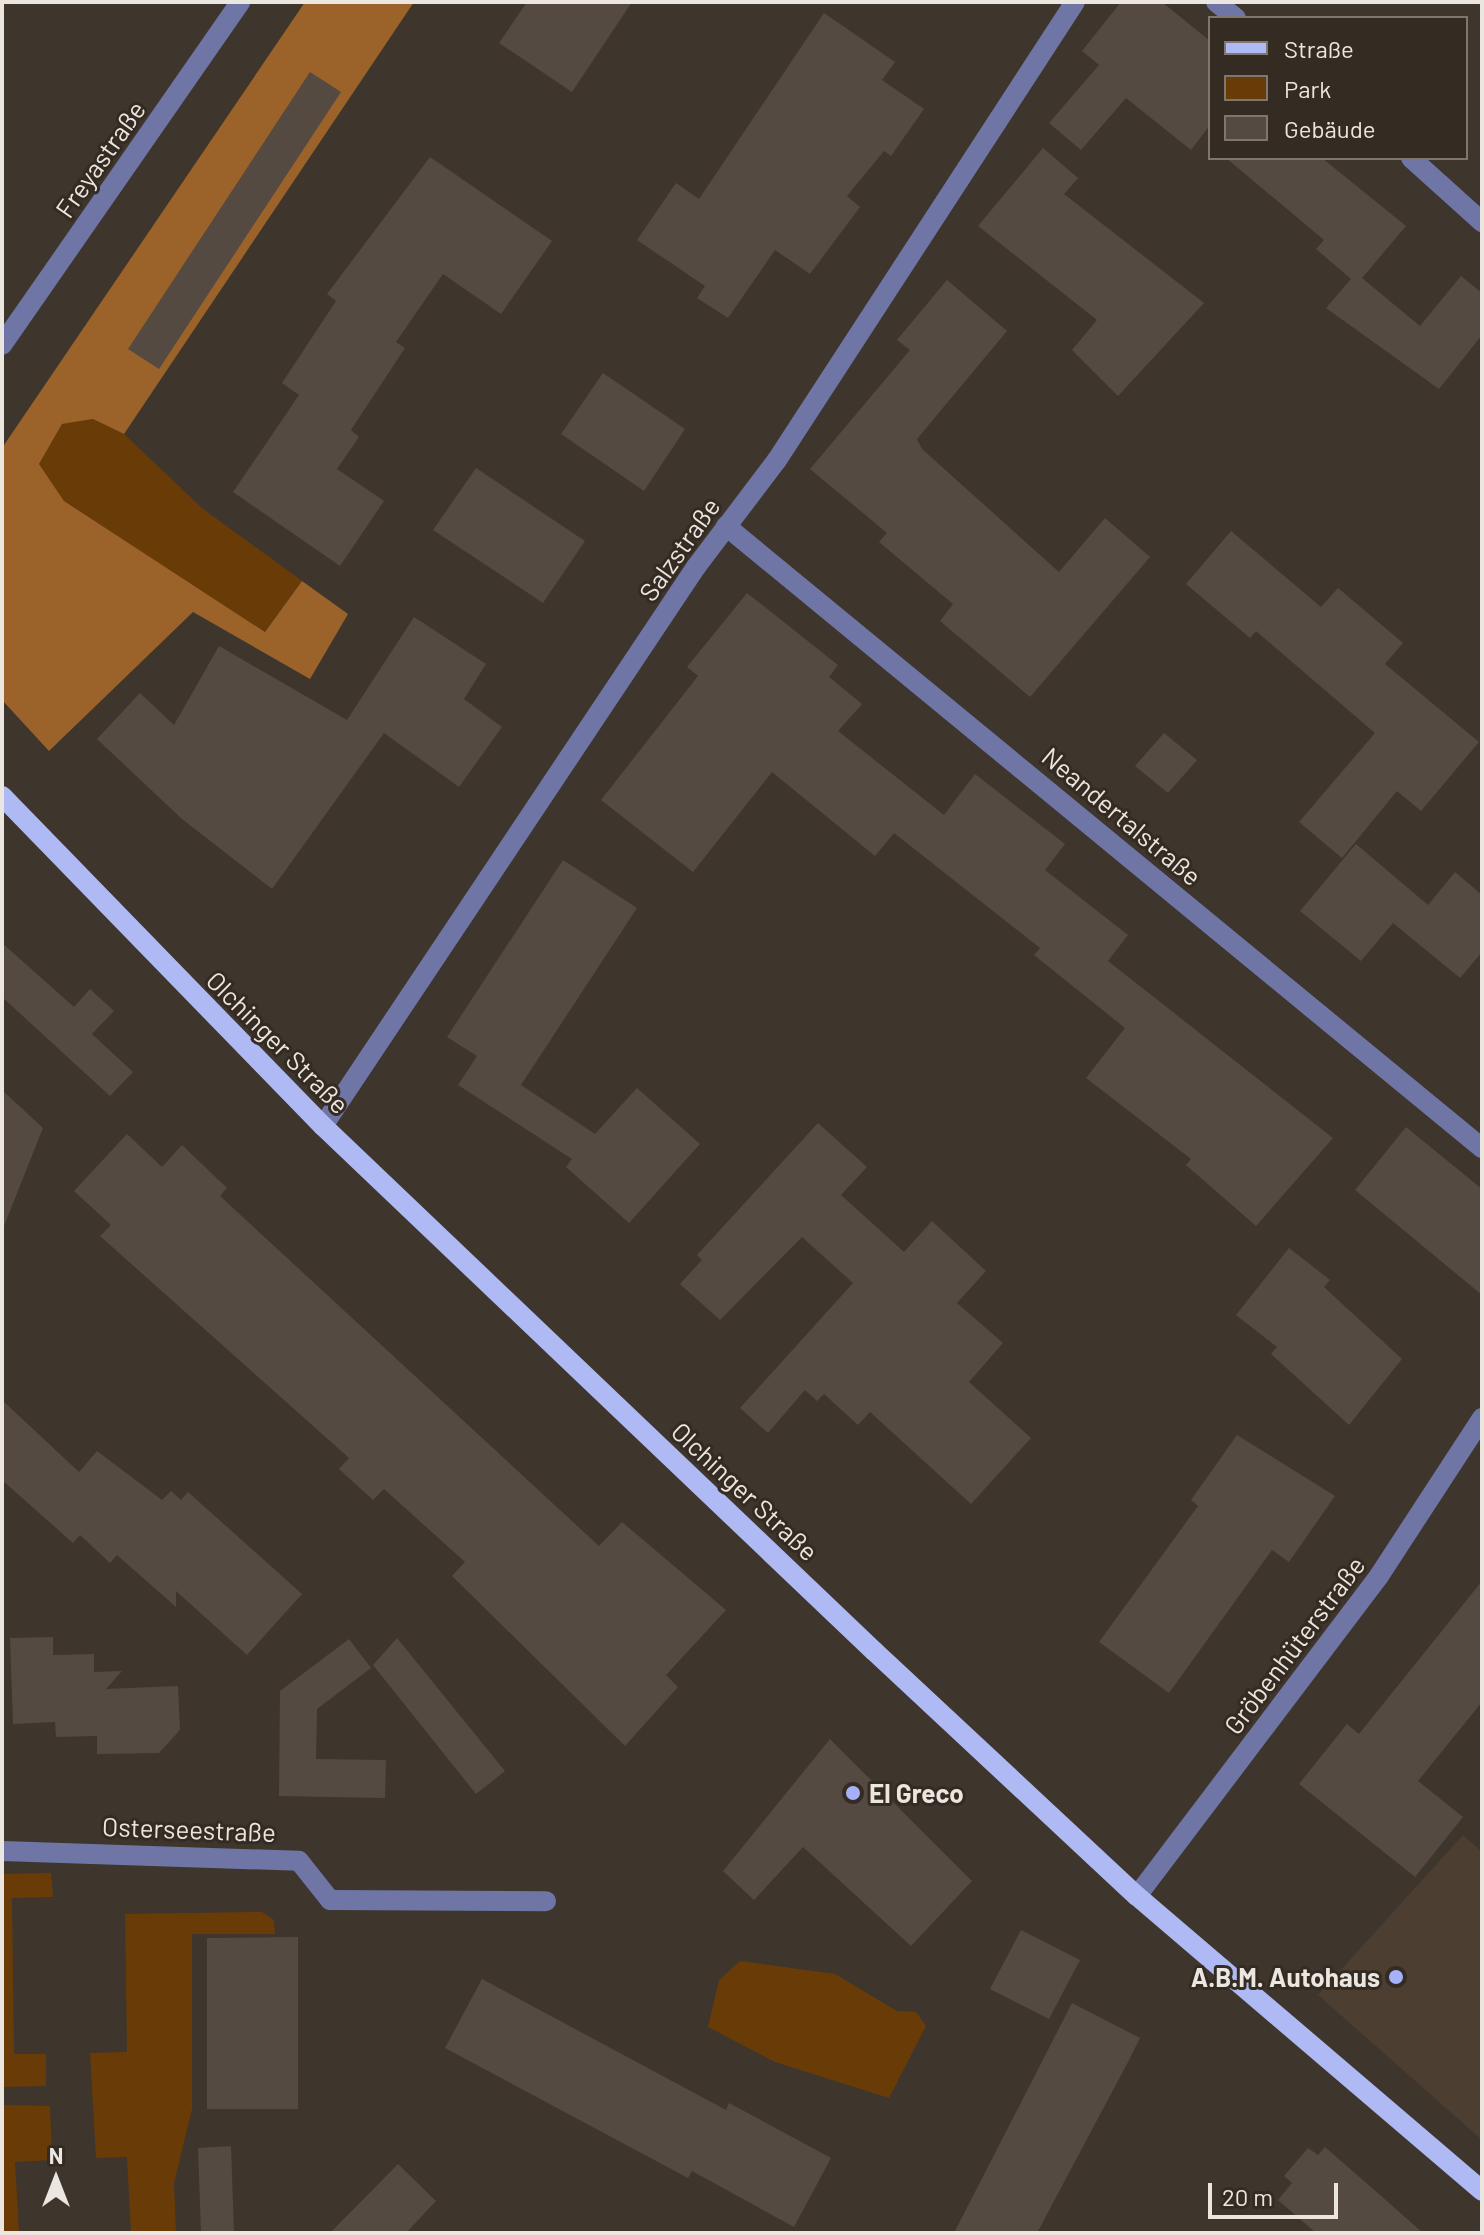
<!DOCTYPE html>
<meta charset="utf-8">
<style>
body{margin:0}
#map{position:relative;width:1484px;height:2235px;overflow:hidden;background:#3e352d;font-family:Barlow,sans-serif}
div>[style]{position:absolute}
.built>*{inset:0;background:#4c3e31}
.green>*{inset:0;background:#693c07}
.forest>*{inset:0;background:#9b6229}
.building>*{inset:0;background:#544a41}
.minor>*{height:20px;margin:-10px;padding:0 10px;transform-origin:10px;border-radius:10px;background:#6f76a6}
.major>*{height:20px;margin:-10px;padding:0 10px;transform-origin:10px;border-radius:10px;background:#afb9f3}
.dots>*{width:22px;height:22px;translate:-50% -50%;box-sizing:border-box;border:4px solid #342b23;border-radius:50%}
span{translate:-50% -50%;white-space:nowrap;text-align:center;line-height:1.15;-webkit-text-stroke:6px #342b23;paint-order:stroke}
.street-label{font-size:26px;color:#ece6e1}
.poi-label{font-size:26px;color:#ece6e1;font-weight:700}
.left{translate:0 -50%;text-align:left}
.right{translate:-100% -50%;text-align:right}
.frame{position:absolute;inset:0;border:4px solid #ece6e1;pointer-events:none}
.legend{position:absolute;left:1208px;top:16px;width:260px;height:144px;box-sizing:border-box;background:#342b23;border:2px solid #7e766f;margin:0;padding:10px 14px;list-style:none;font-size:24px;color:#ece6e1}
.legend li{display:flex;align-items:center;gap:16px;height:40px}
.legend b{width:40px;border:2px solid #7e766f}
.north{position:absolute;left:16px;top:2139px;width:80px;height:80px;-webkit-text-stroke:6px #342b23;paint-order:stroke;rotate:0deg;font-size:22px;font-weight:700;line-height:32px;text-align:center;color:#ece6e1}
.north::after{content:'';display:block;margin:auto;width:28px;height:36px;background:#ece6e1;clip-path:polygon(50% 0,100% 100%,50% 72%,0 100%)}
.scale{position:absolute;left:1208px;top:2183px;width:130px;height:36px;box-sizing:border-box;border:4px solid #ece6e1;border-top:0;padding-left:10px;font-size:24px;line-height:28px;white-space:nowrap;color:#ece6e1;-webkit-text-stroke:6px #342b23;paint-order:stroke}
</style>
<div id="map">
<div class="built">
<i style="clip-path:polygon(1463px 1835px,1482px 1852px,1482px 2140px,1318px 1995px)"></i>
</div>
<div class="green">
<i style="clip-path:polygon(93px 419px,124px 434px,203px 509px,302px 581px,265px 632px,64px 501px,39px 464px,62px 424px)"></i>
<i style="clip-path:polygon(51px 1873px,53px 1897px,12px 1898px,14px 2054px,46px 2054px,46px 2086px,2px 2087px,2px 1874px)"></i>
<i style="clip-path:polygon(262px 1912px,274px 1920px,275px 1934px,192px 1934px,192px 2109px,174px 2183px,176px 2233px,131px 2233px,127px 2157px,96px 2158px,90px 2053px,127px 2052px,125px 1914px)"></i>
<i style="clip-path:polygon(740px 1961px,835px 1974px,897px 2011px,916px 2012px,926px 2026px,889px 2098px,775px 2062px,708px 2027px,719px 1980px)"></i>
<i style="clip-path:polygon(2px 2105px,50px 2106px,52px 2160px,15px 2162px,19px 2233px,2px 2233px)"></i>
</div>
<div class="forest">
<i style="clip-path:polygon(305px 2px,414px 2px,124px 434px,93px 419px,62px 424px,39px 464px,64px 501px,265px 632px,302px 581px,348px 614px,310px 679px,193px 612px,49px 751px,2px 700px,2px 448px)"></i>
</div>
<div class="building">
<i style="clip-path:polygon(527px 2px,632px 2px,572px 92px,499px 43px)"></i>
<i style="clip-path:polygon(1121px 2px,1162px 2px,1210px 41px,1210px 125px,1191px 150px,1126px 98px,1081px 150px,1049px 123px,1099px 65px,1082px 51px)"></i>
<i style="clip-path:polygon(824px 13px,895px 62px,882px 80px,924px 109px,891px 156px,884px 151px,847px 196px,860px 207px,810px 274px,775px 250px,728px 318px,697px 298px,705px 286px,637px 240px,676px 183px,699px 199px)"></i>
<i style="clip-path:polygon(310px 72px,341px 92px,159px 369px,128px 349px)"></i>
<i style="clip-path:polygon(1043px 148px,1078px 178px,1064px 194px,1204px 303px,1118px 396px,1072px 350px,1097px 320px,978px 226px)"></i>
<i style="clip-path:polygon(430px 157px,552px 241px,501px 314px,443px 274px,396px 342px,405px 348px,351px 430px,359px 437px,337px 469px,384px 501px,340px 566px,233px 492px,299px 395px,282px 383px,336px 301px,327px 294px)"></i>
<i style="clip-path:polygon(1226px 158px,1322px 158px,1406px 226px,1362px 278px,1420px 326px,1461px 276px,1482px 293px,1482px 335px,1439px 389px,1326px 308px,1351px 279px,1316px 249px,1324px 240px)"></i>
<i style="clip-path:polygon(947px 280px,1007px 331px,917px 439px,922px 449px,1059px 572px,1105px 518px,1150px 557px,1030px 697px,940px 621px,953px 604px,879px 542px,887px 533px,810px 469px,910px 350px,897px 340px)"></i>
<i style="clip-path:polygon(603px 373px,685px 429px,644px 491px,561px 434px)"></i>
<i style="clip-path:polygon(476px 468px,585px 541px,543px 603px,433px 530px)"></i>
<i style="clip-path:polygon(1231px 531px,1321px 607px,1338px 588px,1403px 643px,1385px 664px,1479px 742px,1421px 811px,1397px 791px,1342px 858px,1299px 822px,1375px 733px,1256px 631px,1250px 638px,1186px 584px)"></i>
<i style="clip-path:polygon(747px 593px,838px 665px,829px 677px,862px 704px,838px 731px,944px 815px,975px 774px,1065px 844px,1045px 870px,1128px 935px,1108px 961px,1333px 1138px,1256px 1226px,1186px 1165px,1191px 1159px,1086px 1078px,1125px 1028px,1034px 955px,1040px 948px,894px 833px,875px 856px,772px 772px,693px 872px,601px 800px,698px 676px,687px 667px)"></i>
<i style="clip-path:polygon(414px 617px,486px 664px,464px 699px,502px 727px,459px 787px,384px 733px,272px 889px,182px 819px,97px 739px,140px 693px,174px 725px,219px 646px,347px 720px)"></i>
<i style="clip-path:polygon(1164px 733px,1197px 760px,1168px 793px,1135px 766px)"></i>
<i style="clip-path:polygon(1356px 844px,1428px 905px,1455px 872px,1482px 895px,1482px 952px,1460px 978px,1393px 923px,1361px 961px,1300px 911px)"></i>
<i style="clip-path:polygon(563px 860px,637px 908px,521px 1085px,595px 1134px,637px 1088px,700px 1144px,629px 1223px,566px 1167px,572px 1159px,458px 1085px,477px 1056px,447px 1037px)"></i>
<i style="clip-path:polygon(2px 943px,74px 1007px,90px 989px,114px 1011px,92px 1034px,133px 1072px,110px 1096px,2px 997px)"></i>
<i style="clip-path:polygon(2px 1090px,43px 1128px,4px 1226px,2px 1225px)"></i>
<i style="clip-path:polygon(818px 1123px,867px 1167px,841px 1195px,904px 1252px,932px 1221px,986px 1271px,957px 1303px,1003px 1343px,969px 1382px,1031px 1438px,971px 1504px,870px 1412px,858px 1425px,824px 1394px,817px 1401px,805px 1390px,768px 1433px,740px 1408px,853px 1283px,802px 1237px,720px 1320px,680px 1284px,702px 1260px,697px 1255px)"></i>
<i style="clip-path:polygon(1406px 1127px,1482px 1189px,1482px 1295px,1355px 1190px)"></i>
<i style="clip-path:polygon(127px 1134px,162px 1167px,182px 1145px,227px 1188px,220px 1196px,599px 1546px,622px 1522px,726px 1610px,666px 1675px,678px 1687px,625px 1746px,452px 1576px,465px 1562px,384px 1489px,373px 1500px,339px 1469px,349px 1458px,100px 1236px,111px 1225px,74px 1191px)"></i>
<i style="clip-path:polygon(1289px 1248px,1330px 1280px,1324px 1287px,1402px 1359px,1349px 1425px,1271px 1354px,1277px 1347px,1236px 1315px)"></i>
<i style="clip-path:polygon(2px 1400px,79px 1472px,97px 1451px,162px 1500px,171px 1491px,181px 1500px,188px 1492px,302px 1594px,247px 1655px,176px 1591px,176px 1607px,117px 1555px,110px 1563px,80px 1535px,73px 1543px,2px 1480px)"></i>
<i style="clip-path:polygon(1237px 1435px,1335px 1496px,1289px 1562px,1272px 1550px,1169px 1693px,1099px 1642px,1198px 1506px,1191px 1500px)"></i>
<i style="clip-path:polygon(1482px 1581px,1482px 1702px,1418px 1781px,1463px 1817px,1415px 1877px,1299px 1784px,1347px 1724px,1359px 1734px)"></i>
<i style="clip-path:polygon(53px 1637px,53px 1655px,94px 1654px,94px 1672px,122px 1671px,106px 1689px,178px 1686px,180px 1730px,159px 1753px,97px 1754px,97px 1736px,56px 1737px,55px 1722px,13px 1724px,10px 1638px)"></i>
<i style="clip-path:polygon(397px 1638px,505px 1771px,476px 1794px,373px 1665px)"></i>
<i style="clip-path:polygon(349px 1639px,371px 1668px,317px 1709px,316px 1759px,386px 1760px,385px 1798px,279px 1796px,280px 1691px)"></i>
<i style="clip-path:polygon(830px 1739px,972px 1881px,911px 1946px,803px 1847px,754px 1900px,723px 1871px)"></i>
<i style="clip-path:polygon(1021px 1930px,1080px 1960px,1049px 2019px,990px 1989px)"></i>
<i style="clip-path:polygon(298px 1937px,298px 2109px,207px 2109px,207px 1938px)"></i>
<i style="clip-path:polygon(482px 1979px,726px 2110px,729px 2103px,831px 2158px,794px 2227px,692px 2171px,688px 2178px,445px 2048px)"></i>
<i style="clip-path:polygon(1072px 2003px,1140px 2038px,1128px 2062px,1037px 2233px,954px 2233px)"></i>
<i style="clip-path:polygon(231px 2146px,234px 2233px,201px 2233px,198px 2148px)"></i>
<i style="clip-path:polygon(1325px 2147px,1380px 2195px,1423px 2233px,1316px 2233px,1278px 2200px,1292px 2183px,1284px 2176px,1308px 2148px,1318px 2155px)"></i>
<i style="clip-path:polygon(398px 2164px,436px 2201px,406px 2233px,330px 2233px)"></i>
</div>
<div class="minor">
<i style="left:1216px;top:2px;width:26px;rotate:39deg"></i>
<i style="left:1411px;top:158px;width:96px;rotate:42deg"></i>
<i style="left:2px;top:345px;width:417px;rotate:-55.2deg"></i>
<i style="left:726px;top:526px;width:979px;rotate:39.45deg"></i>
<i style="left:323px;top:1126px;width:672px;rotate:-56.29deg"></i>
<i style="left:696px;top:567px;width:134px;rotate:-52.9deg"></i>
<i style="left:777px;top:460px;width:546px;rotate:-56.95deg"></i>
<i style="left:2px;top:1851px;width:297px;rotate:1.9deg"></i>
<i style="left:299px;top:1861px;width:50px;rotate:51.5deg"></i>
<i style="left:330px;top:1900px;width:216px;rotate:0.3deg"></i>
<i style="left:1137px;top:1896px;width:401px;rotate:-52.9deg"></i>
<i style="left:1379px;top:1576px;width:189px;rotate:-56.9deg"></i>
</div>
<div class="major">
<i style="left:2px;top:796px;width:460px;rotate:45.8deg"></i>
<i style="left:323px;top:1126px;width:761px;rotate:43.62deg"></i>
<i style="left:874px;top:1651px;width:359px;rotate:43deg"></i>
<i style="left:1137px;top:1896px;width:454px;rotate:40.5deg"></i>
</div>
<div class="dots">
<i style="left:853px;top:1793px;background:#a6b1fc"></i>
<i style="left:1396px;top:1977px;background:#a6b1fc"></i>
</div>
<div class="street-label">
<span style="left:100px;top:159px;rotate:-55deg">Freyastraße</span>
<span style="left:679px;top:549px;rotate:-55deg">Salzstraße</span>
<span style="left:1122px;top:816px;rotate:40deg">Neandertalstraße</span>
<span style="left:278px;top:1042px;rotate:45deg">Olchinger Straße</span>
<span style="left:745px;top:1491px;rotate:43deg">Olchinger Straße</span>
<span style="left:1294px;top:1645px;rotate:-53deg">Gröbenhüterstraße</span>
<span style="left:189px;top:1829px;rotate:2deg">Osterseestraße</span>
</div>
<div class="poi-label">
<span class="left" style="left:869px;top:1793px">El Greco</span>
<span class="right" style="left:1380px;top:1977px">A.B.M. Autohaus</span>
</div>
<div class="frame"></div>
<ul class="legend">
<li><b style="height:10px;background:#afb9f3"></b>Straße</li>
<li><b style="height:22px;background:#693c07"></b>Park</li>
<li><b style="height:22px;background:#544a41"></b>Gebäude</li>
</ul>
<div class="north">N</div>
<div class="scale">20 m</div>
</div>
